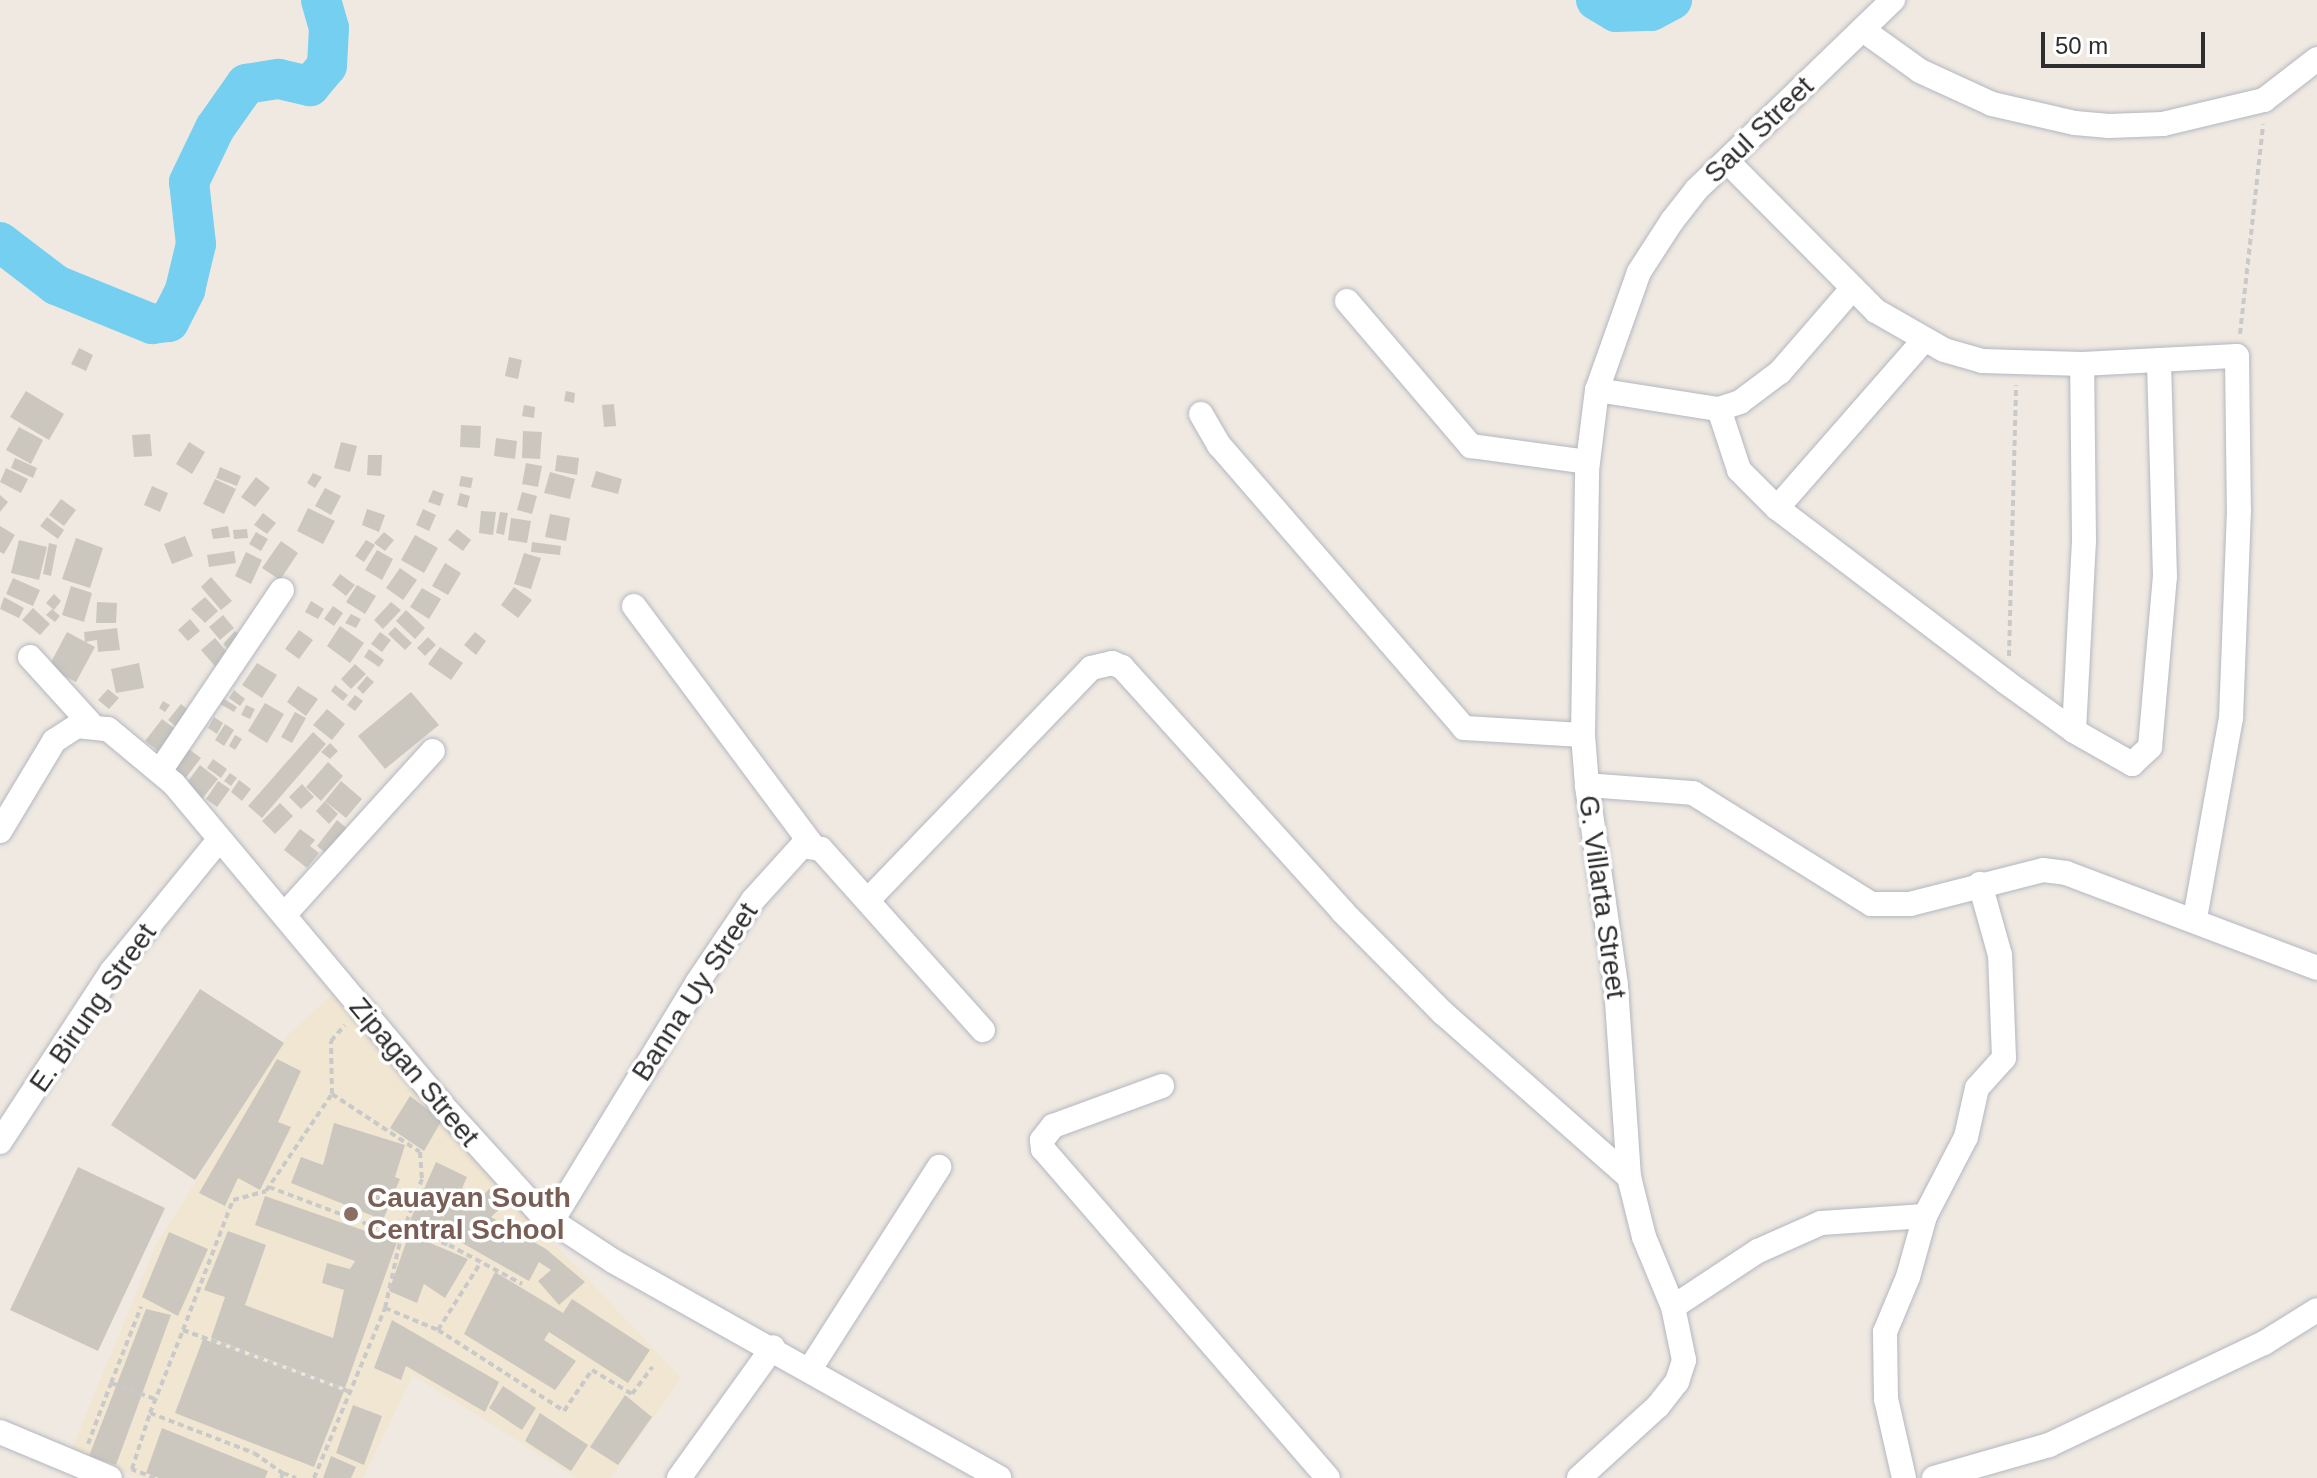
<!DOCTYPE html>
<style>
body{margin:0}
#map{position:relative;width:2317px;height:1478px;overflow:hidden;background:#efe9e1;font-family:Helvetica,sans-serif}
div>[style]{position:absolute}
.education>*{inset:0;background:#f0e6d1}
.river>*{height:40px;margin:-20px;padding:0 20px;transform-origin:20px;border-radius:20px;background:#75cff0}
.building>*{inset:0;background:#cbc7bf}
.path>*{height:4px;margin-top:-2px;transform-origin:0;background:repeating-linear-gradient(90deg,#c9c9c9 0 6px,transparent 0 10px)}
.roads{filter:drop-shadow(0 0 2px #b4b7c1) drop-shadow(0 0 2px #b4b7c1)}
.street>*{height:24px;margin:-12px;padding:0 12px;transform-origin:12px;border-radius:12px;background:#fff}
.dots>*{width:22px;height:22px;translate:-50% -50%;box-sizing:border-box;border:4px solid #fff;border-radius:50%}
span{translate:-50% -50%;white-space:nowrap;text-align:center;line-height:1.15;-webkit-text-stroke:7px #fff;paint-order:stroke}
.street-label{font-size:28px;color:#2e2e2e}
.education-label{font-size:28px;color:#785e54;font-weight:700}
.left{translate:0 -50%;text-align:left}
.scale{position:absolute;left:2041px;top:32px;width:164px;height:36px;box-sizing:border-box;border:4px solid #2e2e2e;border-top:0;padding-left:10px;font-size:24px;line-height:28px;white-space:nowrap;color:#2e2e2e;-webkit-text-stroke:6px #fff;paint-order:stroke}
</style>
<div id="map">
<div class="education">
<i style="clip-path:polygon(335px 992px,497px 1183px,681px 1378px,611px 1478px,577px 1478px,413px 1375px,363px 1478px,140px 1478px,71px 1451px,156px 1245px,289px 1034px)"></i>
</div>
<div class="river">
<i style="left:1596px;top:0;width:23px;rotate:31deg"></i>
<i style="left:1616px;top:12px;width:35px;rotate:-2deg"></i>
<i style="left:1651px;top:11px;width:24px;rotate:-28deg"></i>
<i style="left:0;top:242px;width:71px;rotate:37.5deg"></i>
<i style="left:56px;top:285px;width:104px;rotate:22.1deg"></i>
<i style="left:152px;top:324px;width:17px;rotate:-7deg"></i>
<i style="left:169px;top:322px;width:36px;rotate:-63deg"></i>
<i style="left:185px;top:290px;width:47px;rotate:-76.6deg"></i>
<i style="left:196px;top:244px;width:62px;rotate:-96.4deg"></i>
<i style="left:189px;top:182px;width:60px;rotate:-64.3deg"></i>
<i style="left:215px;top:128px;width:54px;rotate:-54.8deg"></i>
<i style="left:246px;top:84px;width:33px;rotate:-9deg"></i>
<i style="left:279px;top:79px;width:32px;rotate:13deg"></i>
<i style="left:310px;top:86px;width:26px;rotate:-50deg"></i>
<i style="left:327px;top:66px;width:38px;rotate:-87deg"></i>
<i style="left:329px;top:28px;width:29px;rotate:-106deg"></i>
</div>
<div class="building">
<i style="clip-path:polygon(79px 348px,93px 355px,86px 371px,71px 364px)"></i>
<i style="clip-path:polygon(509px 357px,522px 360px,518px 379px,505px 376px)"></i>
<i style="clip-path:polygon(26px 391px,64px 414px,49px 440px,10px 417px)"></i>
<i style="clip-path:polygon(566px 391px,575px 393px,574px 403px,564px 401px)"></i>
<i style="clip-path:polygon(614px 404px,616px 426px,604px 427px,602px 405px)"></i>
<i style="clip-path:polygon(524px 405px,535px 407px,534px 418px,522px 416px)"></i>
<i style="clip-path:polygon(461px 425px,481px 426px,480px 448px,460px 447px)"></i>
<i style="clip-path:polygon(19px 427px,43px 440px,31px 464px,6px 450px)"></i>
<i style="clip-path:polygon(523px 431px,542px 432px,540px 459px,522px 458px)"></i>
<i style="clip-path:polygon(150px 434px,152px 456px,134px 457px,132px 435px)"></i>
<i style="clip-path:polygon(496px 438px,517px 441px,515px 459px,494px 456px)"></i>
<i style="clip-path:polygon(189px 442px,205px 452px,192px 474px,176px 464px)"></i>
<i style="clip-path:polygon(341px 442px,357px 446px,350px 472px,334px 468px)"></i>
<i style="clip-path:polygon(368px 455px,382px 455px,381px 476px,367px 475px)"></i>
<i style="clip-path:polygon(557px 455px,579px 458px,577px 475px,555px 471px)"></i>
<i style="clip-path:polygon(15px 458px,37px 468px,33px 478px,11px 468px)"></i>
<i style="clip-path:polygon(526px 463px,542px 466px,538px 487px,522px 484px)"></i>
<i style="clip-path:polygon(220px 467px,241px 476px,237px 486px,216px 478px)"></i>
<i style="clip-path:polygon(6px 468px,28px 479px,21px 493px,0 482px)"></i>
<i style="clip-path:polygon(596px 471px,622px 479px,618px 494px,591px 487px)"></i>
<i style="clip-path:polygon(550px 472px,575px 479px,570px 499px,544px 493px)"></i>
<i style="clip-path:polygon(313px 473px,322px 477px,315px 488px,307px 483px)"></i>
<i style="clip-path:polygon(461px 476px,473px 478px,471px 488px,459px 486px)"></i>
<i style="clip-path:polygon(256px 477px,270px 488px,255px 507px,241px 497px)"></i>
<i style="clip-path:polygon(215px 479px,236px 489px,224px 514px,203px 504px)"></i>
<i style="clip-path:polygon(152px 486px,168px 493px,160px 512px,144px 505px)"></i>
<i style="clip-path:polygon(325px 488px,341px 496px,331px 515px,315px 506px)"></i>
<i style="clip-path:polygon(433px 490px,444px 494px,440px 506px,428px 502px)"></i>
<i style="clip-path:polygon(522px 492px,537px 496px,532px 514px,517px 510px)"></i>
<i style="clip-path:polygon(460px 493px,470px 496px,467px 508px,457px 505px)"></i>
<i style="clip-path:polygon(0 495px,8px 502px,0 512px)"></i>
<i style="clip-path:polygon(61px 499px,76px 510px,64px 526px,49px 515px)"></i>
<i style="clip-path:polygon(308px 508px,335px 521px,323px 544px,297px 531px)"></i>
<i style="clip-path:polygon(367px 509px,385px 515px,379px 532px,362px 525px)"></i>
<i style="clip-path:polygon(423px 509px,436px 515px,429px 531px,416px 525px)"></i>
<i style="clip-path:polygon(481px 511px,496px 512px,493px 535px,479px 533px)"></i>
<i style="clip-path:polygon(500px 512px,508px 513px,504px 535px,496px 533px)"></i>
<i style="clip-path:polygon(263px 513px,276px 523px,267px 534px,254px 525px)"></i>
<i style="clip-path:polygon(550px 514px,570px 518px,566px 541px,545px 537px)"></i>
<i style="clip-path:polygon(47px 517px,64px 530px,58px 539px,40px 526px)"></i>
<i style="clip-path:polygon(511px 518px,531px 521px,527px 543px,508px 540px)"></i>
<i style="clip-path:polygon(0 526px,15px 535px,4px 554px,0 552px)"></i>
<i style="clip-path:polygon(228px 526px,230px 537px,213px 539px,211px 529px)"></i>
<i style="clip-path:polygon(247px 529px,248px 538px,234px 539px,233px 530px)"></i>
<i style="clip-path:polygon(457px 529px,471px 540px,463px 551px,448px 540px)"></i>
<i style="clip-path:polygon(256px 532px,268px 539px,261px 551px,249px 544px)"></i>
<i style="clip-path:polygon(384px 532px,394px 540px,385px 551px,374px 543px)"></i>
<i style="clip-path:polygon(415px 535px,438px 548px,424px 573px,401px 560px)"></i>
<i style="clip-path:polygon(185px 536px,193px 556px,172px 564px,164px 544px)"></i>
<i style="clip-path:polygon(76px 538px,103px 548px,90px 588px,62px 579px)"></i>
<i style="clip-path:polygon(19px 540px,47px 547px,39px 580px,11px 573px)"></i>
<i style="clip-path:polygon(366px 540px,375px 545px,364px 562px,355px 556px)"></i>
<i style="clip-path:polygon(281px 541px,298px 553px,280px 580px,262px 568px)"></i>
<i style="clip-path:polygon(532px 542px,561px 546px,560px 555px,531px 552px)"></i>
<i style="clip-path:polygon(49px 543px,57px 545px,51px 576px,43px 574px)"></i>
<i style="clip-path:polygon(377px 550px,393px 559px,382px 580px,365px 570px)"></i>
<i style="clip-path:polygon(234px 551px,236px 563px,209px 567px,207px 555px)"></i>
<i style="clip-path:polygon(246px 552px,262px 560px,251px 584px,235px 576px)"></i>
<i style="clip-path:polygon(524px 553px,541px 558px,531px 589px,514px 584px)"></i>
<i style="clip-path:polygon(445px 563px,461px 573px,448px 595px,432px 586px)"></i>
<i style="clip-path:polygon(400px 568px,417px 580px,403px 600px,386px 588px)"></i>
<i style="clip-path:polygon(340px 574px,355px 585px,346px 596px,332px 585px)"></i>
<i style="clip-path:polygon(211px 577px,232px 601px,221px 610px,201px 587px)"></i>
<i style="clip-path:polygon(13px 578px,40px 590px,33px 606px,6px 594px)"></i>
<i style="clip-path:polygon(357px 585px,376px 596px,365px 614px,346px 602px)"></i>
<i style="clip-path:polygon(71px 586px,92px 593px,84px 622px,62px 615px)"></i>
<i style="clip-path:polygon(514px 587px,532px 600px,518px 618px,501px 605px)"></i>
<i style="clip-path:polygon(422px 588px,441px 599px,429px 619px,410px 607px)"></i>
<i style="clip-path:polygon(54px 594px,61px 601px,54px 610px,46px 603px)"></i>
<i style="clip-path:polygon(4px 597px,24px 608px,19px 618px,0 609px)"></i>
<i style="clip-path:polygon(205px 597px,218px 611px,205px 623px,191px 609px)"></i>
<i style="clip-path:polygon(311px 601px,324px 609px,318px 619px,305px 612px)"></i>
<i style="clip-path:polygon(97px 602px,117px 603px,116px 623px,96px 623px)"></i>
<i style="clip-path:polygon(391px 602px,401px 610px,383px 629px,374px 620px)"></i>
<i style="clip-path:polygon(333px 606px,343px 613px,334px 626px,324px 619px)"></i>
<i style="clip-path:polygon(33px 608px,50px 624px,40px 635px,22px 620px)"></i>
<i style="clip-path:polygon(52px 609px,60px 616px,55px 622px,46px 615px)"></i>
<i style="clip-path:polygon(406px 610px,425px 628px,415px 639px,396px 621px)"></i>
<i style="clip-path:polygon(351px 614px,361px 619px,356px 628px,345px 623px)"></i>
<i style="clip-path:polygon(223px 615px,234px 628px,220px 640px,209px 627px)"></i>
<i style="clip-path:polygon(190px 619px,200px 631px,188px 641px,178px 630px)"></i>
<i style="clip-path:polygon(340px 626px,364px 643px,350px 663px,327px 646px)"></i>
<i style="clip-path:polygon(395px 627px,412px 643px,405px 650px,388px 634px)"></i>
<i style="clip-path:polygon(117px 628px,120px 650px,98px 652px,97px 640px,85px 642px,84px 632px)"></i>
<i style="clip-path:polygon(299px 630px,313px 640px,299px 659px,285px 649px)"></i>
<i style="clip-path:polygon(235px 631px,247px 641px,234px 655px,223px 644px)"></i>
<i style="clip-path:polygon(67px 632px,95px 647px,76px 682px,48px 668px)"></i>
<i style="clip-path:polygon(380px 632px,391px 640px,382px 652px,371px 644px)"></i>
<i style="clip-path:polygon(475px 632px,486px 641px,476px 655px,464px 645px)"></i>
<i style="clip-path:polygon(428px 637px,436px 645px,425px 656px,417px 648px)"></i>
<i style="clip-path:polygon(215px 638px,234px 660px,220px 672px,201px 650px)"></i>
<i style="clip-path:polygon(440px 647px,463px 663px,451px 680px,428px 664px)"></i>
<i style="clip-path:polygon(369px 649px,384px 660px,379px 667px,364px 657px)"></i>
<i style="clip-path:polygon(139px 663px,144px 688px,116px 693px,111px 669px)"></i>
<i style="clip-path:polygon(257px 663px,277px 675px,262px 698px,242px 685px)"></i>
<i style="clip-path:polygon(355px 664px,366px 674px,351px 689px,341px 679px)"></i>
<i style="clip-path:polygon(367px 676px,374px 682px,363px 694px,357px 688px)"></i>
<i style="clip-path:polygon(335px 685px,348px 695px,343px 701px,331px 691px)"></i>
<i style="clip-path:polygon(298px 686px,318px 699px,306px 716px,287px 702px)"></i>
<i style="clip-path:polygon(108px 689px,119px 698px,109px 709px,98px 700px)"></i>
<i style="clip-path:polygon(234px 690px,245px 699px,240px 706px,229px 698px)"></i>
<i style="clip-path:polygon(411px 692px,439px 725px,385px 769px,358px 736px)"></i>
<i style="clip-path:polygon(355px 695px,363px 701px,355px 711px,347px 705px)"></i>
<i style="clip-path:polygon(224px 699px,237px 707px,234px 712px,220px 704px)"></i>
<i style="clip-path:polygon(163px 701px,170px 705px,165px 712px,159px 708px)"></i>
<i style="clip-path:polygon(265px 703px,284px 714px,267px 743px,248px 731px)"></i>
<i style="clip-path:polygon(181px 704px,195px 716px,183px 732px,168px 720px)"></i>
<i style="clip-path:polygon(246px 705px,255px 709px,250px 719px,241px 715px)"></i>
<i style="clip-path:polygon(327px 709px,345px 724px,332px 740px,313px 725px)"></i>
<i style="clip-path:polygon(295px 712px,306px 718px,292px 743px,281px 737px)"></i>
<i style="clip-path:polygon(214px 717px,223px 723px,217px 734px,208px 728px)"></i>
<i style="clip-path:polygon(162px 719px,178px 731px,161px 753px,145px 741px)"></i>
<i style="clip-path:polygon(225px 724px,234px 730px,224px 746px,215px 740px)"></i>
<i style="clip-path:polygon(313px 732px,326px 744px,262px 818px,248px 806px)"></i>
<i style="clip-path:polygon(235px 735px,242px 739px,235px 750px,229px 746px)"></i>
<i style="clip-path:polygon(330px 743px,338px 751px,330px 759px,321px 752px)"></i>
<i style="clip-path:polygon(186px 747px,201px 758px,184px 780px,169px 769px)"></i>
<i style="clip-path:polygon(213px 759px,227px 769px,221px 778px,207px 768px)"></i>
<i style="clip-path:polygon(328px 762px,343px 776px,321px 801px,306px 787px)"></i>
<i style="clip-path:polygon(200px 765px,218px 779px,202px 799px,185px 785px)"></i>
<i style="clip-path:polygon(230px 773px,237px 778px,231px 786px,224px 781px)"></i>
<i style="clip-path:polygon(239px 780px,251px 789px,242px 801px,231px 792px)"></i>
<i style="clip-path:polygon(218px 781px,230px 789px,217px 807px,206px 799px)"></i>
<i style="clip-path:polygon(341px 781px,362px 799px,346px 818px,325px 801px)"></i>
<i style="clip-path:polygon(302px 784px,314px 797px,301px 809px,289px 797px)"></i>
<i style="clip-path:polygon(325px 801px,338px 814px,329px 824px,316px 811px)"></i>
<i style="clip-path:polygon(280px 803px,293px 816px,275px 834px,262px 821px)"></i>
<i style="clip-path:polygon(337px 820px,349px 830px,329px 856px,317px 846px)"></i>
<i style="clip-path:polygon(300px 829px,315px 840px,310px 846px,319px 853px,307px 868px,284px 850px)"></i>
<i style="clip-path:polygon(200px 989px,284px 1043px,195px 1180px,111px 1125px)"></i>
<i style="clip-path:polygon(277px 1059px,301px 1071px,278px 1122px,291px 1127px,260px 1190px,238px 1178px,225px 1206px,199px 1193px)"></i>
<i style="clip-path:polygon(410px 1096px,442px 1120px,424px 1151px,390px 1128px)"></i>
<i style="clip-path:polygon(334px 1123px,405px 1145px,395px 1177px,400px 1179px,383px 1220px,291px 1183px,301px 1157px,323px 1165px)"></i>
<i style="clip-path:polygon(436px 1162px,467px 1177px,456px 1202px,472px 1208px,489px 1189px,505px 1204px,491px 1217px,546px 1249px,585px 1282px,559px 1305px,538px 1281px,551px 1270px,539px 1262px,529px 1281px,443px 1232px,439px 1241px,408px 1225px)"></i>
<i style="clip-path:polygon(78px 1167px,165px 1208px,98px 1351px,10px 1310px)"></i>
<i style="clip-path:polygon(265px 1196px,397px 1242px,345px 1388px,211px 1338px,225px 1297px,204px 1290px,228px 1231px,266px 1245px,245px 1305px,333px 1338px,344px 1290px,322px 1283px,327px 1263px,350px 1269px,355px 1261px,255px 1225px)"></i>
<i style="clip-path:polygon(169px 1232px,208px 1249px,178px 1316px,142px 1297px)"></i>
<i style="clip-path:polygon(409px 1234px,468px 1259px,445px 1298px,424px 1284px,417px 1303px,389px 1291px)"></i>
<i style="clip-path:polygon(495px 1272px,563px 1313px,572px 1299px,650px 1350px,628px 1383px,549px 1332px,544px 1340px,576px 1361px,555px 1390px,464px 1334px)"></i>
<i style="clip-path:polygon(146px 1309px,171px 1315px,116px 1465px,89px 1456px)"></i>
<i style="clip-path:polygon(392px 1320px,499px 1382px,485px 1412px,406px 1366px,401px 1380px,374px 1368px)"></i>
<i style="clip-path:polygon(203px 1339px,344px 1391px,314px 1467px,175px 1413px)"></i>
<i style="clip-path:polygon(503px 1386px,536px 1408px,522px 1430px,489px 1408px)"></i>
<i style="clip-path:polygon(625px 1395px,652px 1417px,618px 1465px,590px 1447px)"></i>
<i style="clip-path:polygon(353px 1405px,382px 1416px,364px 1465px,336px 1453px)"></i>
<i style="clip-path:polygon(540px 1413px,588px 1445px,571px 1471px,525px 1441px)"></i>
<i style="clip-path:polygon(162px 1428px,268px 1471px,265px 1478px,159px 1478px,146px 1473px)"></i>
<i style="clip-path:polygon(331px 1456px,356px 1467px,351px 1478px,323px 1478px)"></i>
</div>
<div class="path">
<i style="left:2240px;top:334px;width:211px;rotate:-83.7deg"></i>
<i style="left:2009px;top:656px;width:271px;rotate:-88.5deg"></i>
<i style="left:332px;top:1094px;width:53px;rotate:-91.1deg"></i>
<i style="left:331px;top:1041px;width:21px;rotate:-49deg"></i>
<i style="left:269px;top:1187px;width:141px;rotate:20.7deg"></i>
<i style="left:385px;top:1308px;width:73px;rotate:-77.3deg"></i>
<i style="left:183px;top:1330px;width:139px;rotate:-69deg"></i>
<i style="left:233px;top:1200px;width:34px;rotate:-15deg"></i>
<i style="left:266px;top:1191px;width:117px;rotate:-55.8deg"></i>
<i style="left:332px;top:1094px;width:105px;rotate:33.4deg"></i>
<i style="left:420px;top:1152px;width:27px;rotate:86deg"></i>
<i style="left:422px;top:1179px;width:53px;rotate:109.8deg"></i>
<i style="left:404px;top:1229px;width:48px;rotate:19.6deg"></i>
<i style="left:449px;top:1245px;width:83px;rotate:28.1deg"></i>
<i style="left:438px;top:1330px;width:80px;rotate:-57.7deg"></i>
<i style="left:111px;top:1383px;width:82px;rotate:-68.5deg"></i>
<i style="left:150px;top:1413px;width:89px;rotate:-68.3deg"></i>
<i style="left:183px;top:1330px;width:179px;rotate:20.3deg"></i>
<i style="left:88px;top:1444px;width:65px;rotate:-69.3deg"></i>
<i style="left:111px;top:1383px;width:47px;rotate:20deg"></i>
<i style="left:155px;top:1478px;width:25px;rotate:-159deg"></i>
<i style="left:132px;top:1469px;width:59px;rotate:-72.2deg"></i>
<i style="left:150px;top:1413px;width:111px;rotate:21deg"></i>
<i style="left:254px;top:1453px;width:35px;rotate:35deg"></i>
<i style="left:281px;top:1478px;width:5px;rotate:-68deg"></i>
<i style="left:283px;top:1473px;width:14px;rotate:21deg"></i>
<i style="left:314px;top:1478px;width:184px;rotate:-67.3deg"></i>
<i style="left:385px;top:1308px;width:57px;rotate:22.5deg"></i>
<i style="left:438px;top:1330px;width:150px;rotate:32.7deg"></i>
<i style="left:564px;top:1411px;width:50px;rotate:-55.7deg"></i>
<i style="left:592px;top:1370px;width:47px;rotate:31deg"></i>
<i style="left:632px;top:1394px;width:34px;rotate:-53deg"></i>
</div>
<div class="roads">
<div class="street">
<i style="left:1863px;top:30px;width:70px;rotate:35.7deg"></i>
<i style="left:1920px;top:71px;width:79px;rotate:24.6deg"></i>
<i style="left:1992px;top:104px;width:85px;rotate:12.9deg"></i>
<i style="left:2075px;top:123px;width:34px;rotate:5deg"></i>
<i style="left:2109px;top:126px;width:54px;rotate:-2.1deg"></i>
<i style="left:2163px;top:124px;width:104px;rotate:-13.4deg"></i>
<i style="left:2264px;top:100px;width:67px;rotate:-37.7deg"></i>
<i style="left:1727px;top:161px;width:211px;rotate:45.2deg"></i>
<i style="left:1876px;top:311px;width:78px;rotate:29.8deg"></i>
<i style="left:1944px;top:350px;width:40px;rotate:16deg"></i>
<i style="left:1982px;top:361px;width:100px;rotate:1.7deg"></i>
<i style="left:2082px;top:364px;width:155px;rotate:-3deg"></i>
<i style="left:2237px;top:356px;width:154px;rotate:89.3deg"></i>
<i style="left:2239px;top:510px;width:208px;rotate:92.2deg"></i>
<i style="left:2231px;top:718px;width:204px;rotate:100.2deg"></i>
<i style="left:1347px;top:301px;width:191px;rotate:49.5deg"></i>
<i style="left:1471px;top:446px;width:118px;rotate:7.8deg"></i>
<i style="left:1597px;top:390px;width:123px;rotate:8.9deg"></i>
<i style="left:1719px;top:409px;width:22px;rotate:-18deg"></i>
<i style="left:1740px;top:402px;width:50px;rotate:-36.9deg"></i>
<i style="left:1780px;top:372px;width:110px;rotate:-49.1deg"></i>
<i style="left:1719px;top:409px;width:64px;rotate:71.8deg"></i>
<i style="left:1739px;top:470px;width:54px;rotate:45deg"></i>
<i style="left:1777px;top:508px;width:288px;rotate:37.2deg"></i>
<i style="left:2006px;top:682px;width:84px;rotate:35.8deg"></i>
<i style="left:2074px;top:731px;width:67px;rotate:29.6deg"></i>
<i style="left:2132px;top:764px;width:25px;rotate:-43deg"></i>
<i style="left:2150px;top:747px;width:171px;rotate:-85deg"></i>
<i style="left:2165px;top:577px;width:217px;rotate:-91.6deg"></i>
<i style="left:1201px;top:414px;width:36px;rotate:60deg"></i>
<i style="left:1219px;top:445px;width:374px;rotate:49.1deg"></i>
<i style="left:1464px;top:728px;width:119px;rotate:3.4deg"></i>
<i style="left:1777px;top:508px;width:222px;rotate:-48.8deg"></i>
<i style="left:634px;top:606px;width:298px;rotate:53.3deg"></i>
<i style="left:30px;top:657px;width:89px;rotate:47.7deg"></i>
<i style="left:2074px;top:731px;width:189px;rotate:-87deg"></i>
<i style="left:2084px;top:542px;width:178px;rotate:-90.6deg"></i>
<i style="left:160px;top:771px;width:218px;rotate:-56deg"></i>
<i style="left:1587px;top:785px;width:106px;rotate:4.3deg"></i>
<i style="left:1693px;top:793px;width:210px;rotate:31.9deg"></i>
<i style="left:1871px;top:904px;width:39px"></i>
<i style="left:1910px;top:904px;width:137px;rotate:-14.3deg"></i>
<i style="left:2043px;top:870px;width:23px;rotate:7deg"></i>
<i style="left:2066px;top:873px;width:268px;rotate:20.7deg"></i>
<i style="left:0;top:831px;width:105px;rotate:-59deg"></i>
<i style="left:54px;top:741px;width:27px;rotate:-33deg"></i>
<i style="left:77px;top:726px;width:31px;rotate:6deg"></i>
<i style="left:108px;top:729px;width:86px;rotate:39.8deg"></i>
<i style="left:174px;top:784px;width:418px;rotate:50.1deg"></i>
<i style="left:442px;top:1105px;width:146px;rotate:47.8deg"></i>
<i style="left:540px;top:1213px;width:87px;rotate:33.3deg"></i>
<i style="left:613px;top:1261px;width:443px;rotate:29.3deg"></i>
<i style="left:868px;top:900px;width:322px;rotate:-46.1deg"></i>
<i style="left:1091px;top:668px;width:22px;rotate:-13deg"></i>
<i style="left:1112px;top:663px;width:11px;rotate:22deg"></i>
<i style="left:1122px;top:667px;width:330px;rotate:47.9deg"></i>
<i style="left:1343px;top:912px;width:142px;rotate:45.3deg"></i>
<i style="left:1443px;top:1013px;width:248px;rotate:41.4deg"></i>
<i style="left:285px;top:914px;width:220px;rotate:-47.8deg"></i>
<i style="left:1162px;top:1086px;width:116px;rotate:159.8deg"></i>
<i style="left:1053px;top:1126px;width:18px;rotate:128deg"></i>
<i style="left:1042px;top:1140px;width:9px;rotate:84deg"></i>
<i style="left:1043px;top:1149px;width:435px;rotate:49.1deg"></i>
<i style="left:0;top:1142px;width:204px;rotate:-56.8deg"></i>
<i style="left:112px;top:971px;width:169px;rotate:-50.8deg"></i>
<i style="left:552px;top:1221px;width:279px;rotate:-58.6deg"></i>
<i style="left:697px;top:983px;width:100px;rotate:-56deg"></i>
<i style="left:753px;top:900px;width:73px;rotate:-47.8deg"></i>
<i style="left:802px;top:846px;width:19px;rotate:9deg"></i>
<i style="left:821px;top:849px;width:243px;rotate:48.2deg"></i>
<i style="left:1673px;top:1307px;width:102px;rotate:-33.4deg"></i>
<i style="left:1758px;top:1251px;width:69px;rotate:-24deg"></i>
<i style="left:1821px;top:1223px;width:104px;rotate:-3.9deg"></i>
<i style="left:810px;top:1369px;width:240px;rotate:-57.4deg"></i>
<i style="left:0;top:1432px;width:119px;rotate:22.7deg"></i>
<i style="left:679px;top:1478px;width:161px;rotate:-54.3deg"></i>
<i style="left:1579px;top:1478px;width:107px;rotate:-42.3deg"></i>
<i style="left:1658px;top:1406px;width:31px;rotate:-52deg"></i>
<i style="left:1677px;top:1382px;width:23px;rotate:-72deg"></i>
<i style="left:1684px;top:1360px;width:54px;rotate:-101.7deg"></i>
<i style="left:1673px;top:1307px;width:76px;rotate:-112.5deg"></i>
<i style="left:1644px;top:1237px;width:62px;rotate:-104deg"></i>
<i style="left:1629px;top:1177px;width:192px;rotate:-93.9deg"></i>
<i style="left:1616px;top:985px;width:202px;rotate:-98.3deg"></i>
<i style="left:1587px;top:785px;width:50px;rotate:-94.6deg"></i>
<i style="left:1583px;top:735px;width:265px;rotate:-89.1deg"></i>
<i style="left:1587px;top:470px;width:81px;rotate:-82.9deg"></i>
<i style="left:1597px;top:390px;width:125px;rotate:-70.4deg"></i>
<i style="left:1639px;top:272px;width:61px;rotate:-57.1deg"></i>
<i style="left:1672px;top:221px;width:39px;rotate:-52deg"></i>
<i style="left:1696px;top:190px;width:274px;rotate:-44deg"></i>
<i style="left:1904px;top:1478px;width:81px;rotate:-102.8deg"></i>
<i style="left:1886px;top:1399px;width:67px;rotate:-90.9deg"></i>
<i style="left:1885px;top:1332px;width:60px;rotate:-67.3deg"></i>
<i style="left:1908px;top:1277px;width:63px;rotate:-74.4deg"></i>
<i style="left:1925px;top:1216px;width:89px;rotate:-62.6deg"></i>
<i style="left:1966px;top:1137px;width:50px;rotate:-77.3deg"></i>
<i style="left:1977px;top:1088px;width:40px;rotate:-48deg"></i>
<i style="left:2004px;top:1058px;width:103px;rotate:-92.2deg"></i>
<i style="left:2000px;top:955px;width:74px;rotate:-105.7deg"></i>
<i style="left:1934px;top:1478px;width:120px;rotate:-16deg"></i>
<i style="left:2049px;top:1445px;width:238px;rotate:-25.4deg"></i>
<i style="left:2264px;top:1343px;width:62px;rotate:-31.9deg"></i>
</div>
</div>
<div class="dots">
<i style="left:351px;top:1214px;background:#8d6e63"></i>
</div>
<div class="street-label">
<span style="left:1759px;top:130px;rotate:-44deg">Saul Street</span>
<span style="left:1602px;top:897px;rotate:82deg">G. Villarta Street</span>
<span style="left:695px;top:992px;rotate:-57deg">Banna Uy Street</span>
<span style="left:93px;top:1008px;rotate:-55deg">E. Birung Street</span>
<span style="left:414px;top:1072px;rotate:50deg">Zipagan Street</span>
</div>
<div class="education-label">
<span class="left" style="left:367px;top:1214px">Cauayan South<br>Central School</span>
</div>
<div class="scale">50 m</div>
</div>
